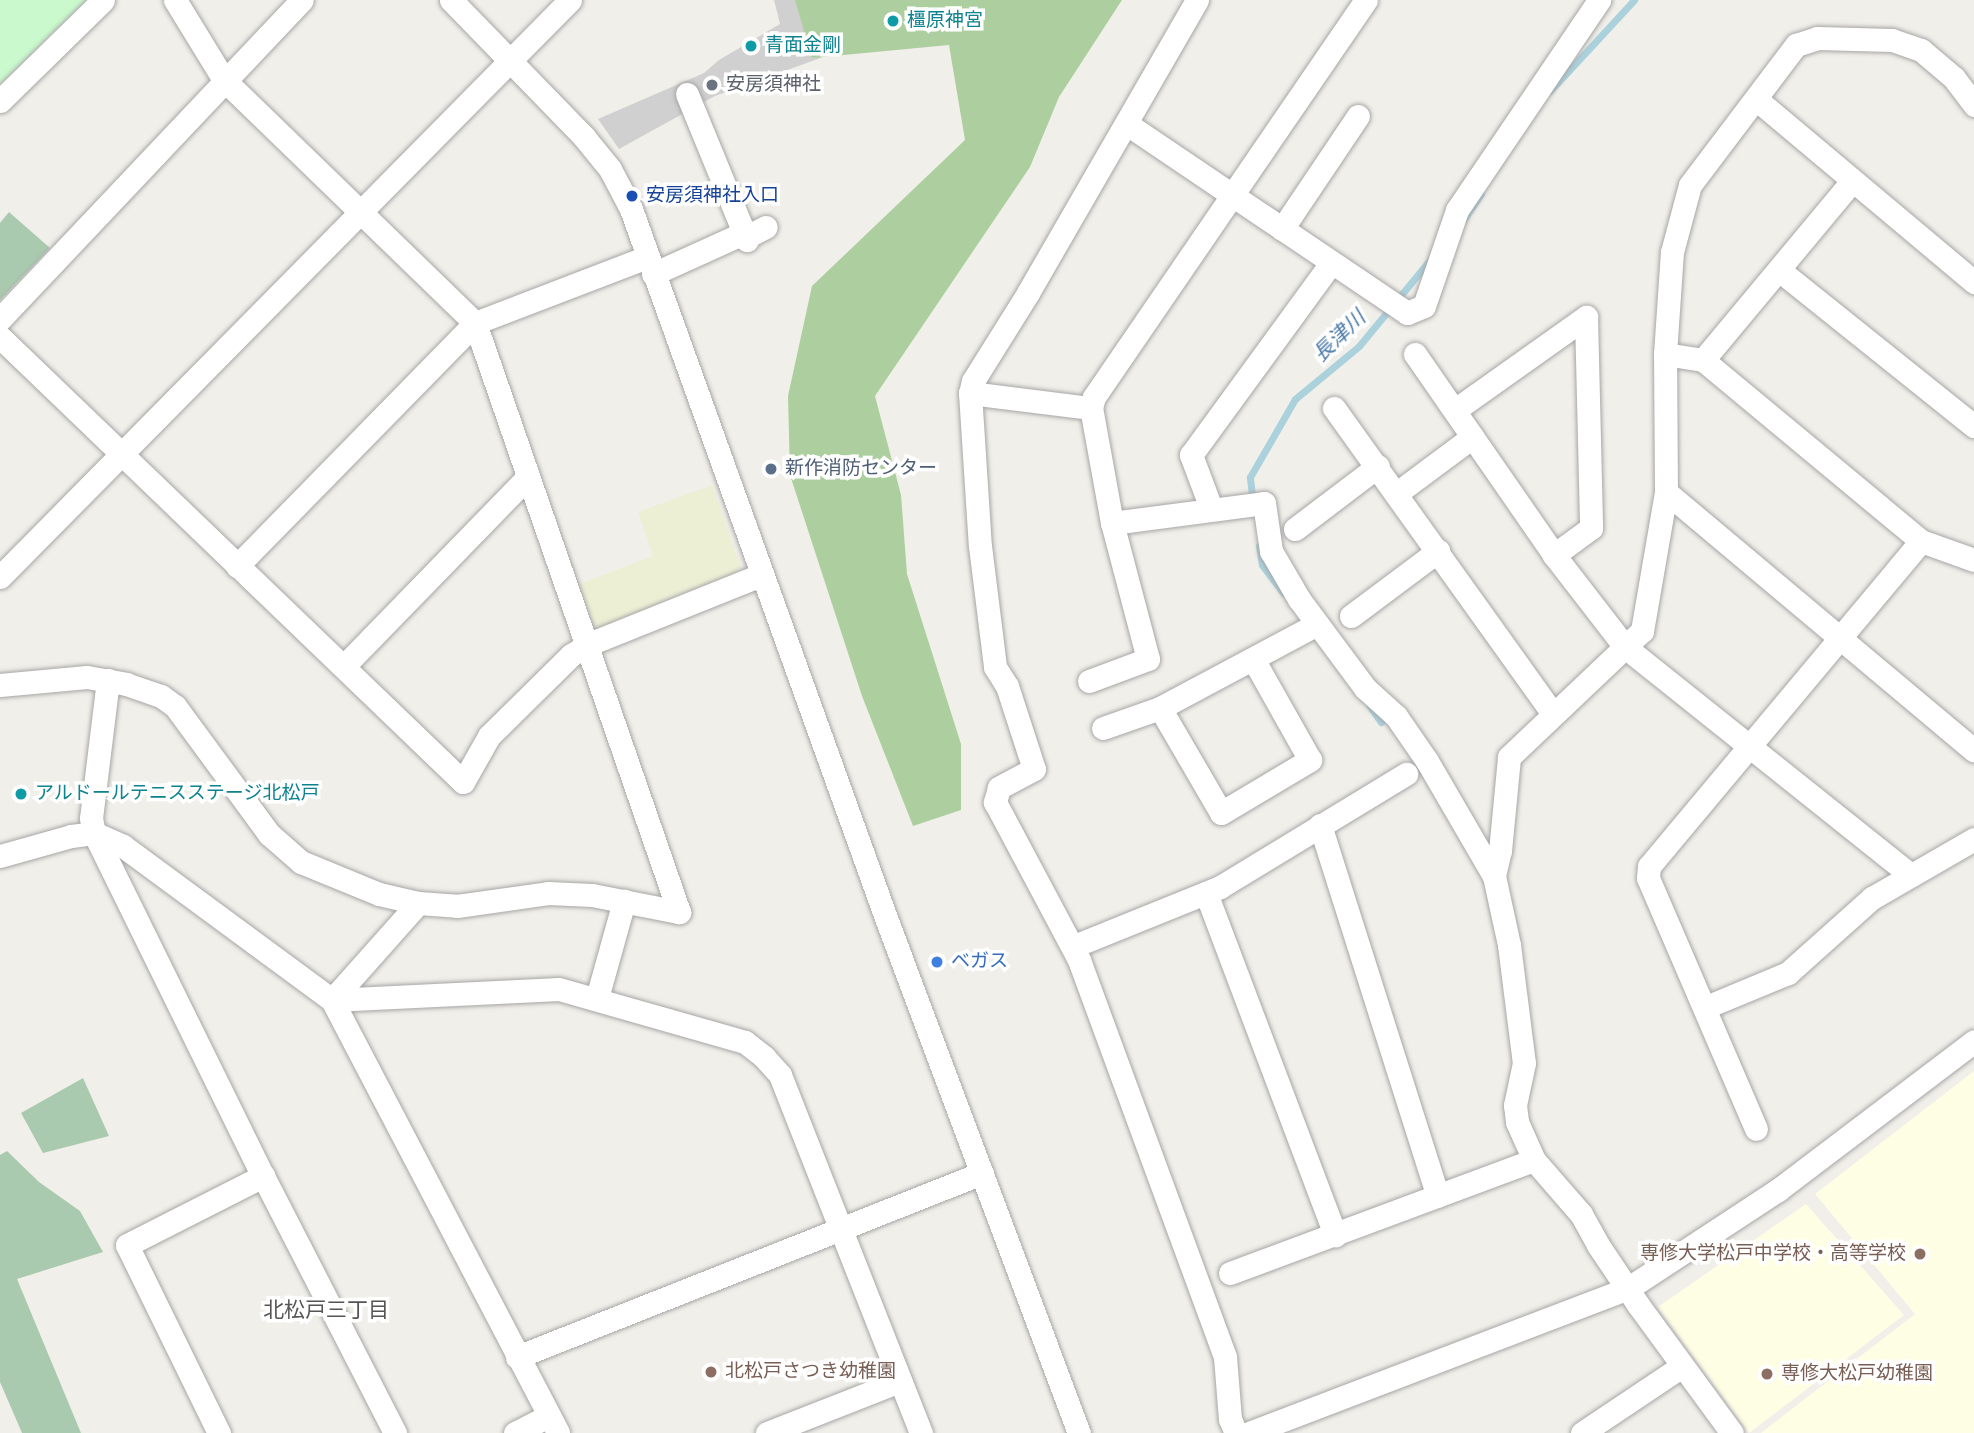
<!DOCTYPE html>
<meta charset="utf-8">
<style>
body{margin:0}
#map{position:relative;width:1974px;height:1433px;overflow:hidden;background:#f1efe9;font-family:"Source Sans 3","Noto Sans JP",sans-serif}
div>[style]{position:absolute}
.education>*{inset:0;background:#fefee5}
.religious>*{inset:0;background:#d0d0d0}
.farmland>*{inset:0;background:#edefd5}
.forest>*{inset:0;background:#adcf9f}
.cemetery>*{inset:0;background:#aacaaf}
.park>*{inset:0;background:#c9f9cd}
.stream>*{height:7px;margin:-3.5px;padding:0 3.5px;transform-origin:3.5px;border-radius:3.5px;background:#abd1dd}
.roads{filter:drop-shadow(0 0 2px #a6a6a6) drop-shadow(0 0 2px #a6a6a6)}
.minor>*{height:23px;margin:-11.5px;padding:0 11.5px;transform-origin:11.5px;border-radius:11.5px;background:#fff}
.dots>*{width:19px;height:19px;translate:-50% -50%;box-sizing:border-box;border:4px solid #fff;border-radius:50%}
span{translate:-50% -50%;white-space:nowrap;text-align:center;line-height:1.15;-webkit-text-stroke:7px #fff;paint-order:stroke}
.culture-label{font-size:19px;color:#0d838f}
.left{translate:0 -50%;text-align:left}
.worship-label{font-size:19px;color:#5b616d}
.transit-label{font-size:19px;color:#164399}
.service-label{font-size:19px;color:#4e5e75}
.shop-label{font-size:19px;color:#366cbe}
.education-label{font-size:19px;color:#785e54}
.right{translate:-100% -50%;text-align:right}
.water-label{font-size:21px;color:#4c7aa8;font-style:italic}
.neighbourhood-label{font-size:21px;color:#555}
</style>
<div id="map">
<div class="education">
<i style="clip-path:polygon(1974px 1071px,1974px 1433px,1761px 1433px,1915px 1314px,1815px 1194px)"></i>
<i style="clip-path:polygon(1806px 1204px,1904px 1315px,1749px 1433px,1658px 1307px)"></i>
</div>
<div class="religious">
<i style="clip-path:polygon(774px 0,936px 0,829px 55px,715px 96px,619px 149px,598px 119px,704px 73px,719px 60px,780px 24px)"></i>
</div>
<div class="farmland">
<i style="clip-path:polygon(712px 485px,740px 566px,734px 579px,605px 632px,595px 629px,579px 584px,653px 556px,638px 512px)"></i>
</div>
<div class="forest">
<i style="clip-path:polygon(795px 0,1122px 0,1059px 97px,1030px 167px,875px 396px,901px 495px,907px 574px,961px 744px,961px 810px,913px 826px,862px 696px,790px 475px,788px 396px,812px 286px,965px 140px,949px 45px,812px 58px)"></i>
</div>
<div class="cemetery">
<i style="clip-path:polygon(9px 212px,50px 248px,0 300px,0 223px)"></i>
<i style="clip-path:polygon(83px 1078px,109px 1136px,43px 1153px,21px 1113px)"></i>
<i style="clip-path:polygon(7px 1151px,39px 1182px,80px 1211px,103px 1252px,17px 1279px,81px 1433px,22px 1433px,0 1382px,0 1155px)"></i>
</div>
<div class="park">
<i style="clip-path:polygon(0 0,86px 0,0 84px)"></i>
</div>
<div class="stream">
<i style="left:1550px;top:91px;width:124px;rotate:-47.3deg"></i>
<i style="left:1462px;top:222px;width:34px;rotate:-56deg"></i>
<i style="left:1253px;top:503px;width:26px;rotate:-97deg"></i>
<i style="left:1250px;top:477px;width:90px;rotate:-60deg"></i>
<i style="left:1295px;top:399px;width:83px;rotate:-39.6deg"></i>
<i style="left:1359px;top:346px;width:112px;rotate:-50.5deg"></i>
<i style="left:1259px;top:546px;width:19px;rotate:81deg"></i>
<i style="left:1262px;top:565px;width:35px;rotate:53deg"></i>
<i style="left:1369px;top:705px;width:21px;rotate:55deg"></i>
</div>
<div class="roads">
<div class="minor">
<i style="left:451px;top:0;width:191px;rotate:45.8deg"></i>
<i style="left:584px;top:137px;width:41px;rotate:50.9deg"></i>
<i style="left:610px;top:169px;width:45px;rotate:62.3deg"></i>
<i style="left:631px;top:209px;width:753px;rotate:70.22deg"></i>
<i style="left:886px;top:918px;width:550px;rotate:69.46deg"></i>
<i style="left:1197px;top:0;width:338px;rotate:120deg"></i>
<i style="left:1028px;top:293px;width:104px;rotate:122deg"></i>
<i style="left:973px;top:381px;width:12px;rotate:104deg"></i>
<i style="left:970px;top:393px;width:153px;rotate:86.3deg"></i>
<i style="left:980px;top:546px;width:122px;rotate:82.9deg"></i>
<i style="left:995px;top:667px;width:22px;rotate:58deg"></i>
<i style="left:1007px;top:686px;width:87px;rotate:72deg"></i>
<i style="left:1034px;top:769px;width:40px;rotate:152deg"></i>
<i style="left:999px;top:788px;width:15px;rotate:106deg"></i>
<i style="left:995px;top:802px;width:179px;rotate:62deg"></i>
<i style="left:1079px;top:960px;width:423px;rotate:69.8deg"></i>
<i style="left:1225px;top:1357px;width:62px;rotate:85.4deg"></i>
<i style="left:1230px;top:1419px;width:15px;rotate:67deg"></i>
<i style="left:687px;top:94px;width:158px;rotate:67.7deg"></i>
<i style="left:1756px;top:99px;width:285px;rotate:40deg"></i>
<i style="left:0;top:101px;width:144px;rotate:-44.4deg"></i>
<i style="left:1127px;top:124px;width:338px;rotate:34deg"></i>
<i style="left:1407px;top:313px;width:18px;rotate:-22deg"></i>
<i style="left:1424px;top:306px;width:102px;rotate:-71deg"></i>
<i style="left:1457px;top:210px;width:254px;rotate:-55.9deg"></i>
<i style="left:1282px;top:229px;width:136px;rotate:-56.1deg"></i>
<i style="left:746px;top:237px;width:22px;rotate:-27deg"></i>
<i style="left:1779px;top:270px;width:250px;rotate:38.7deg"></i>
<i style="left:653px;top:274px;width:100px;rotate:-24.3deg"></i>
<i style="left:0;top:319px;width:439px;rotate:-46.6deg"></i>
<i style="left:0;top:337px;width:642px;rotate:43.86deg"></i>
<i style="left:463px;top:782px;width:53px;rotate:-60.5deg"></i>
<i style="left:489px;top:736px;width:115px;rotate:-44.6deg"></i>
<i style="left:571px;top:655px;width:21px;rotate:-31deg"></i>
<i style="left:589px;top:644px;width:185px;rotate:-21.9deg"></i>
<i style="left:1415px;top:354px;width:244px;rotate:55.3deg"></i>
<i style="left:1554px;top:555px;width:116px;rotate:52.3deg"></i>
<i style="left:1625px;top:647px;width:364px;rotate:38.6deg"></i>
<i style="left:1665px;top:354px;width:38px;rotate:9deg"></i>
<i style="left:1703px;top:360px;width:283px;rotate:39.7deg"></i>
<i style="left:1921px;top:541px;width:424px;rotate:129.9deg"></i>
<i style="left:1649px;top:866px;width:12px;rotate:95deg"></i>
<i style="left:1648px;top:878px;width:273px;rotate:66.7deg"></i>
<i style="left:1703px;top:360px;width:233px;rotate:-50.2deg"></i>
<i style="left:970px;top:393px;width:122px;rotate:7.1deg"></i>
<i style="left:1091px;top:408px;width:11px;rotate:-75deg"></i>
<i style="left:1094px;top:397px;width:481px;rotate:-55.6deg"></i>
<i style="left:1334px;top:408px;width:376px;rotate:54.4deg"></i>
<i style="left:1455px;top:410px;width:161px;rotate:-35.4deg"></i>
<i style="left:1586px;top:317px;width:211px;rotate:88.6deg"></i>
<i style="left:1591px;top:528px;width:46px;rotate:143.9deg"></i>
<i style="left:1666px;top:492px;width:402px;rotate:40deg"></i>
<i style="left:1397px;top:493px;width:94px;rotate:-36.7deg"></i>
<i style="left:1211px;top:508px;width:57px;rotate:-110.7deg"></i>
<i style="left:1191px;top:455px;width:238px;rotate:-53.9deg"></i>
<i style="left:1112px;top:523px;width:153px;rotate:-7.5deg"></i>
<i style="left:1264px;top:503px;width:49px;rotate:81.7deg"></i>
<i style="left:1271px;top:551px;width:56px;rotate:59.7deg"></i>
<i style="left:1299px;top:599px;width:111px;rotate:53.4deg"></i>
<i style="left:1365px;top:688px;width:42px;rotate:42.1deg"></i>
<i style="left:1396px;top:716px;width:55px;rotate:55.4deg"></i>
<i style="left:1427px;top:761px;width:133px;rotate:59.8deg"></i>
<i style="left:1494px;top:876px;width:71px;rotate:77.7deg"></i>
<i style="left:1509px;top:945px;width:119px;rotate:82.8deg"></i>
<i style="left:1524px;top:1063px;width:43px;rotate:102.1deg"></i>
<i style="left:1515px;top:1105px;width:17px;rotate:83deg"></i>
<i style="left:1517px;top:1122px;width:42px;rotate:65.9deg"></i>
<i style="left:1534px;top:1160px;width:72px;rotate:49deg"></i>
<i style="left:1581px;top:1214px;width:35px;rotate:61deg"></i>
<i style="left:1598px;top:1245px;width:73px;rotate:56.1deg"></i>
<i style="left:1639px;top:1306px;width:157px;rotate:53.8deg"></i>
<i style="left:1295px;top:529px;width:104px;rotate:-37.2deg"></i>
<i style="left:1921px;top:541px;width:56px;rotate:19.7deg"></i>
<i style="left:237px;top:566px;width:340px;rotate:-45.6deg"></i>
<i style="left:475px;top:323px;width:184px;rotate:-21deg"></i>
<i style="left:0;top:577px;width:811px;rotate:-45.35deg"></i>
<i style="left:1351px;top:616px;width:109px;rotate:-36.8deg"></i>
<i style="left:344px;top:666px;width:264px;rotate:-45.8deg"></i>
<i style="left:108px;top:680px;width:139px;rotate:97deg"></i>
<i style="left:91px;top:818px;width:15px;rotate:79deg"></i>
<i style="left:94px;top:833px;width:382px;rotate:63.8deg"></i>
<i style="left:263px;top:1176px;width:289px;rotate:62.8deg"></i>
<i style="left:1089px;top:681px;width:63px;rotate:-20.4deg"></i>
<i style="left:1148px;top:659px;width:141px;rotate:-104.8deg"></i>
<i style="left:1112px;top:523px;width:117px;rotate:-100.3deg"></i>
<i style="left:0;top:685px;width:87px;rotate:-5.3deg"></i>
<i style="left:87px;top:677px;width:40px;rotate:10deg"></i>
<i style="left:126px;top:684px;width:37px;rotate:19deg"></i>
<i style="left:161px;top:696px;width:17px;rotate:36deg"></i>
<i style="left:175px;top:706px;width:159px;rotate:53.7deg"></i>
<i style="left:269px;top:834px;width:43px;rotate:41.2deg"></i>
<i style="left:301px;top:862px;width:84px;rotate:22.3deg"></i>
<i style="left:379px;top:894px;width:40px;rotate:13deg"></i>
<i style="left:418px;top:903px;width:39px;rotate:4deg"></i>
<i style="left:457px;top:906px;width:92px;rotate:-8.1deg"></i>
<i style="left:548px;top:893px;width:44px;rotate:2.6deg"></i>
<i style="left:592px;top:895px;width:89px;rotate:11.1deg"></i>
<i style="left:679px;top:912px;width:623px;rotate:-109.1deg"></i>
<i style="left:475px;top:323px;width:349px;rotate:-135.9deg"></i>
<i style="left:224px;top:80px;width:94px;rotate:-121.5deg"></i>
<i style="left:1160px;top:708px;width:121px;rotate:59.8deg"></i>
<i style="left:1221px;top:813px;width:104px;rotate:-30.8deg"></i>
<i style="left:1310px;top:760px;width:116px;rotate:-119.4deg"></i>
<i style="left:1103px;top:728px;width:60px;rotate:-19.3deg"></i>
<i style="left:1160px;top:708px;width:178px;rotate:-28.1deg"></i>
<i style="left:1320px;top:825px;width:389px;rotate:72.4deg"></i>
<i style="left:0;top:856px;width:74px;rotate:-15.7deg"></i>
<i style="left:71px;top:836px;width:23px;rotate:-7deg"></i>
<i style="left:94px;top:833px;width:32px;rotate:24deg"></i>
<i style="left:123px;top:846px;width:260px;rotate:36.4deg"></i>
<i style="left:332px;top:1000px;width:488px;rotate:62.4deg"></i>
<i style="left:1494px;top:876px;width:26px;rotate:-77deg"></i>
<i style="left:1500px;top:851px;width:94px;rotate:-84.5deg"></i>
<i style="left:1509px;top:757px;width:183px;rotate:-43.5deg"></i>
<i style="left:1642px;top:631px;width:141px;rotate:-80.2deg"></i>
<i style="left:1666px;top:492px;width:138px;rotate:-90.4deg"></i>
<i style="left:1665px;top:354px;width:102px;rotate:-86.1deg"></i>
<i style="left:1672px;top:252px;width:69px;rotate:-75deg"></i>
<i style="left:1690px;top:185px;width:176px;rotate:-52.9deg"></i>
<i style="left:1796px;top:45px;width:22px;rotate:-18deg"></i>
<i style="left:1817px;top:38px;width:75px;rotate:1.5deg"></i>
<i style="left:1892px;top:40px;width:31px;rotate:19deg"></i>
<i style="left:1921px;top:50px;width:43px;rotate:40.3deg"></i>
<i style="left:1954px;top:78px;width:34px;rotate:53deg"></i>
<i style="left:1206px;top:893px;width:366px;rotate:69.3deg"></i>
<i style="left:1074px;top:946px;width:157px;rotate:-22deg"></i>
<i style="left:1220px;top:887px;width:218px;rotate:-31.3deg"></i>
<i style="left:597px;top:998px;width:101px;rotate:-74.4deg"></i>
<i style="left:332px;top:1000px;width:227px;rotate:-2.8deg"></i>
<i style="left:559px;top:989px;width:193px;rotate:15.9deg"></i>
<i style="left:745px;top:1042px;width:24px;rotate:38deg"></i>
<i style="left:764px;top:1057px;width:24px;rotate:48deg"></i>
<i style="left:780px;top:1075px;width:385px;rotate:68.5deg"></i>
<i style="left:332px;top:1000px;width:130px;rotate:-48.4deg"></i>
<i style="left:1706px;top:1007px;width:89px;rotate:-22.5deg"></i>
<i style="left:1788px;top:973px;width:113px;rotate:-41.8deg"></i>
<i style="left:1872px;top:898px;width:118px;rotate:-30deg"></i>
<i style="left:1230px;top:1273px;width:324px;rotate:-20.4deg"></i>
<i style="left:517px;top:1357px;width:500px;rotate:-21.59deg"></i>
<i style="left:219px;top:1433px;width:209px;rotate:-116.1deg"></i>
<i style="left:127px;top:1245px;width:153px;rotate:-26.9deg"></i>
<i style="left:515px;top:1433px;width:37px;rotate:-27deg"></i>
<i style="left:767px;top:1433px;width:143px;rotate:-21.4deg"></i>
<i style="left:1249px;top:1433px;width:404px;rotate:-20.9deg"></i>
<i style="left:1627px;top:1289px;width:181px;rotate:-33.3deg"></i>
<i style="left:1778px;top:1190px;width:246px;rotate:-37.2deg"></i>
<i style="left:1582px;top:1433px;width:120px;rotate:-33.8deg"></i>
</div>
</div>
<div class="dots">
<i style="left:893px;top:21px;background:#0f9aa8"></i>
<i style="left:751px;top:46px;background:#0f9aa8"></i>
<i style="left:712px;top:85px;background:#6b7280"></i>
<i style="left:632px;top:196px;background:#1a4fb4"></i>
<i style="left:771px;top:469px;background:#5c6f8a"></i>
<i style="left:21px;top:794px;background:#0f9aa8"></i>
<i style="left:937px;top:962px;background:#3f7fe0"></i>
<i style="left:1920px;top:1254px;background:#8d6e63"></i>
<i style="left:711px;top:1372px;background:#8d6e63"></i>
<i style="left:1767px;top:1374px;background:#8d6e63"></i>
</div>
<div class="culture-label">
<span class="left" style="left:907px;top:21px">橿原神宮</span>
<span class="left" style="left:765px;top:46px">青面金剛</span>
<span class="left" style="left:35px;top:794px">アルドールテニスステージ北松戸</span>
</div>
<div class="worship-label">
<span class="left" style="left:726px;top:85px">安房須神社</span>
</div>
<div class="transit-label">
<span class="left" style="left:646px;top:196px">安房須神社入口</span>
</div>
<div class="service-label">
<span class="left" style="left:785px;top:469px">新作消防センター</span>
</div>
<div class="shop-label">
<span class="left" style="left:951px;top:962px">ベガス</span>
</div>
<div class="education-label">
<span class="right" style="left:1906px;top:1254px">専修大学松戸中学校・高等学校</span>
<span class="left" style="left:725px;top:1372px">北松戸さつき幼稚園</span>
<span class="left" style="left:1781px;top:1374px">専修大松戸幼稚園</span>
</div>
<div class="water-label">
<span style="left:1339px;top:336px;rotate:-44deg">長津川</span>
</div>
<div class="neighbourhood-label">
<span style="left:326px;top:1310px">北松戸三丁目</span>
</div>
</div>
